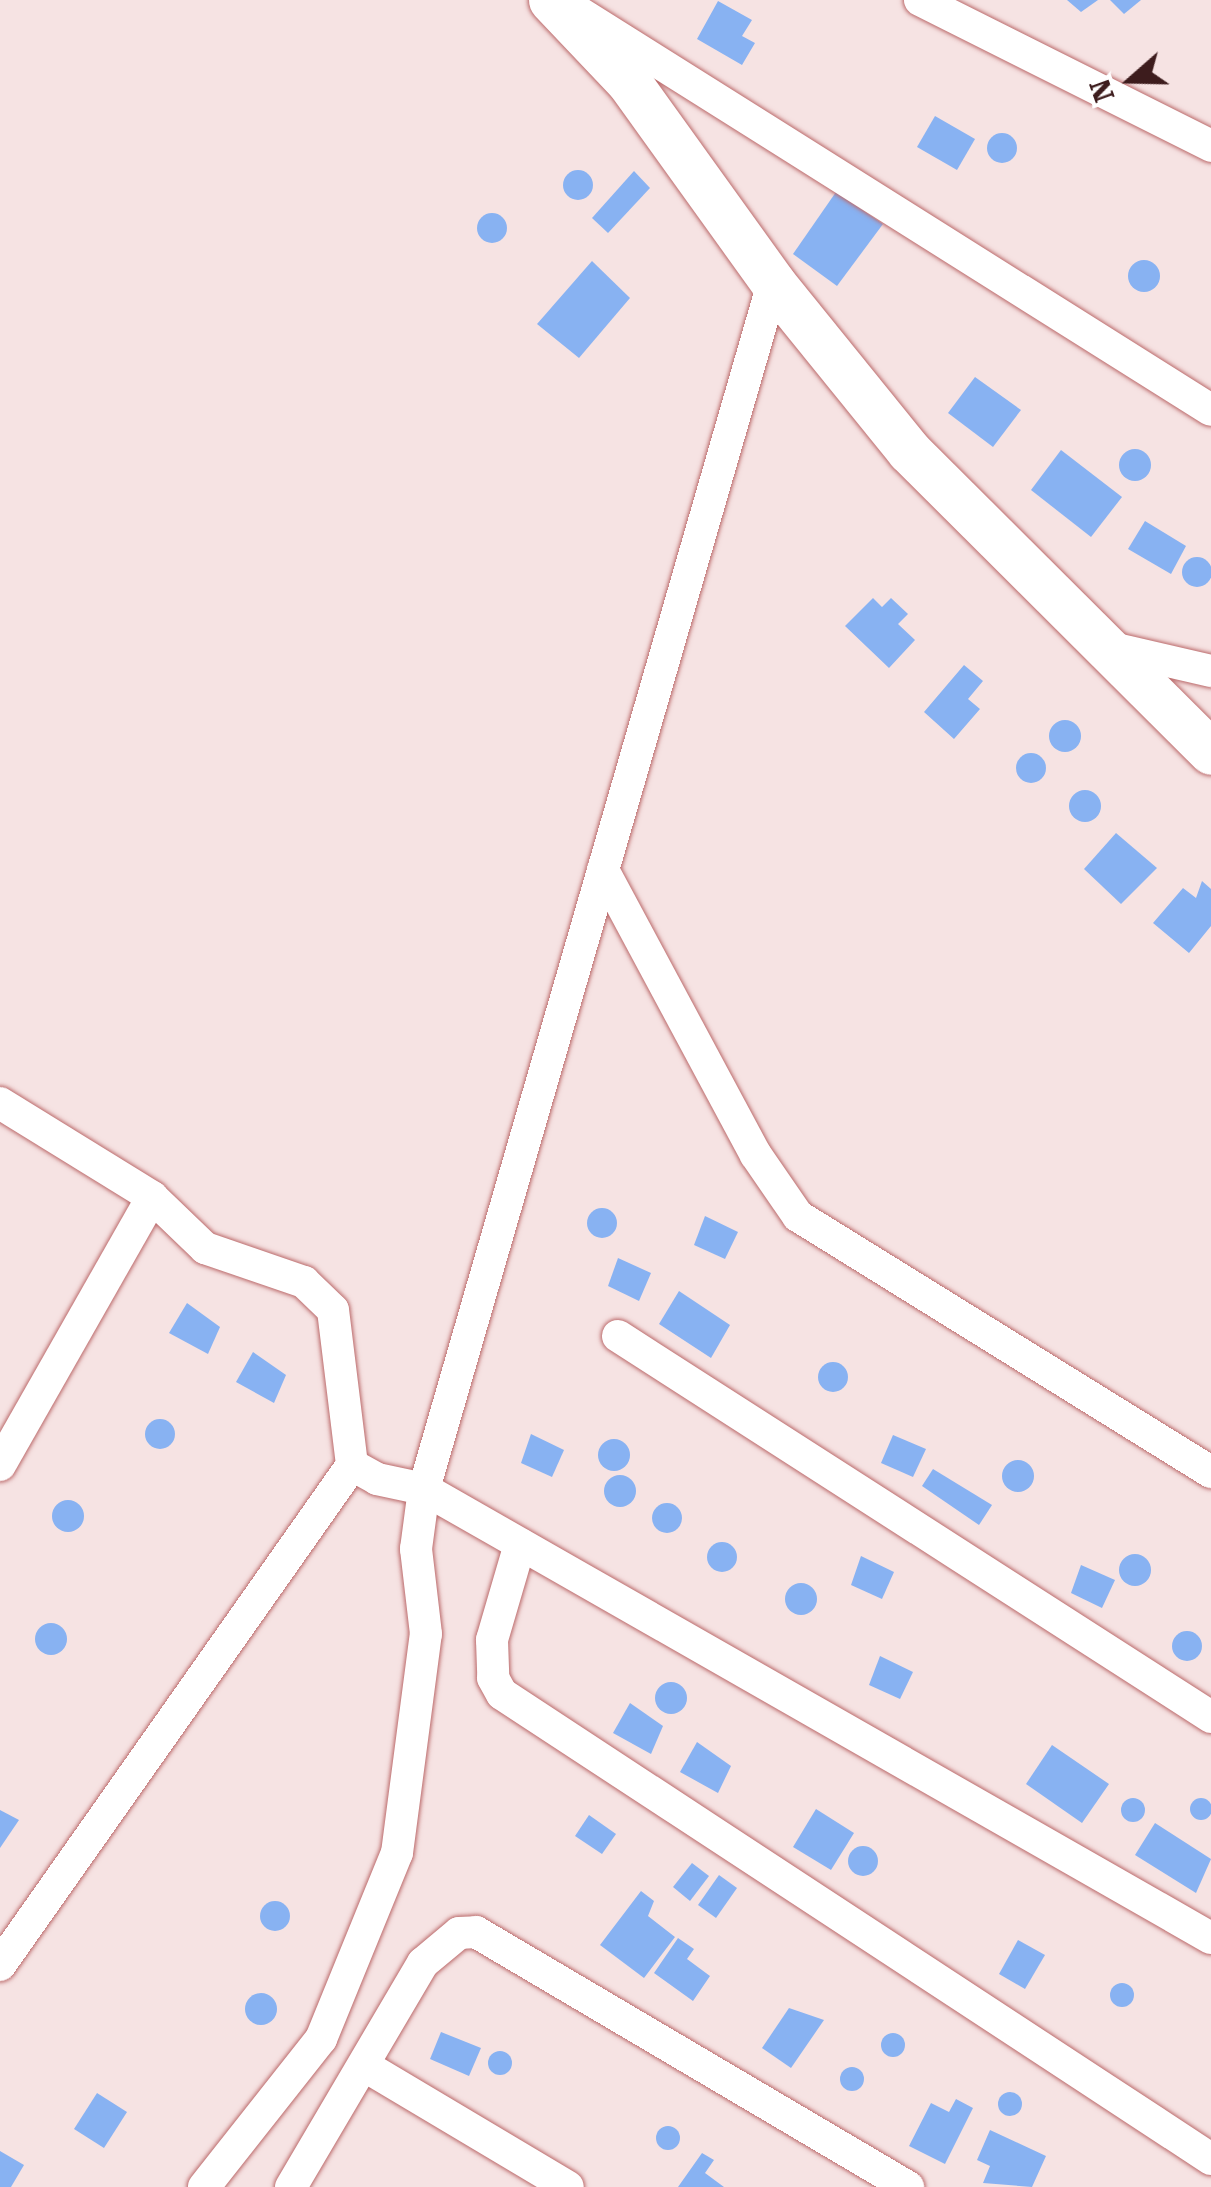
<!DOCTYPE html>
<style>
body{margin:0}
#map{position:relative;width:1211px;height:2187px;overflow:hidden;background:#f6e3e3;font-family:"Roboto Serif",serif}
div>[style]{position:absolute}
.building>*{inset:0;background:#88b2f2}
.round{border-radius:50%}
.roads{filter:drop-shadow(0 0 2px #bb6a6b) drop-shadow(0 0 2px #bb6a6b)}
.street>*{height:32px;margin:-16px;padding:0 16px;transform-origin:16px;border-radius:16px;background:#fff}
.secondary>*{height:45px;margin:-22.5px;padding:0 22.5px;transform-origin:22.5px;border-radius:22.5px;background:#fff}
span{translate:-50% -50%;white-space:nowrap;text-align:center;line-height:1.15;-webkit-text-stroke:8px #fff;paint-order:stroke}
.north{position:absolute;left:1081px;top:30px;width:100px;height:100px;-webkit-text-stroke:8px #fff;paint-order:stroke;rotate:250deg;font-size:28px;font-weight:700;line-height:40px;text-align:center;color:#3d1c1d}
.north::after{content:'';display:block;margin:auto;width:35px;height:45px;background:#3d1c1d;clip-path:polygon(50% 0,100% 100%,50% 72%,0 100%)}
</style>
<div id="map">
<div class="building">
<i style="clip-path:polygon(1067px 0,1098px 0,1081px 12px)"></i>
<i style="clip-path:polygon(1110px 0,1141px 0,1124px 14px)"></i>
<i style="clip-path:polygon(718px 1px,752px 20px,742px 36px,755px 43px,742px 65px,697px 39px)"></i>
<i style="clip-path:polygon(935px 116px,975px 139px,957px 170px,917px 147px)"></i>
<i class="round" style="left:987px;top:133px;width:30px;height:30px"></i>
<i class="round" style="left:563px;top:170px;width:30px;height:30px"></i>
<i style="clip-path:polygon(634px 171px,650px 188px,608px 233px,592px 218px)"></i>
<i style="clip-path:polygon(836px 192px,883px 224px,837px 286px,793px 254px)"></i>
<i class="round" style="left:477px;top:213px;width:30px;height:30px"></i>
<i class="round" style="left:1128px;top:260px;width:32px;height:32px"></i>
<i style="clip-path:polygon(592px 261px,630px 298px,579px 358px,537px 324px)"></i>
<i style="clip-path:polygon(975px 377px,1021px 410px,993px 447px,948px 413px)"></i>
<i class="round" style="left:1119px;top:449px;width:32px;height:32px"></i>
<i style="clip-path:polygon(1061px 450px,1122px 497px,1091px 537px,1031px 490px)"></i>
<i style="clip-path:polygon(1145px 521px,1186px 546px,1171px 574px,1128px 549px)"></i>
<i class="round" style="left:1182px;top:557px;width:30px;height:30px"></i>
<i style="clip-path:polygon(873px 598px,882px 607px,891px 598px,908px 614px,898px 624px,915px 640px,889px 668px,845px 626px)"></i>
<i style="clip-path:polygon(964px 665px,983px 681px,968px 699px,980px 709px,954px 739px,924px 712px)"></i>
<i class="round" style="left:1049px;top:720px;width:32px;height:32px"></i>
<i class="round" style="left:1016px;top:753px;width:30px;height:30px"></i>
<i class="round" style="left:1069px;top:790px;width:32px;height:32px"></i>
<i style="clip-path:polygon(1116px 833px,1157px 868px,1121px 904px,1084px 869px)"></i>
<i style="clip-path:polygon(1202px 881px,1211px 889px,1211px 926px,1189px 953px,1153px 923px,1183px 888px,1196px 898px)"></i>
<i class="round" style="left:587px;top:1208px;width:30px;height:30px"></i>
<i style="clip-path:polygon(705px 1216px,738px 1232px,725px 1259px,694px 1245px)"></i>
<i style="clip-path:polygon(618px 1258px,651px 1273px,639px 1301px,608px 1286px)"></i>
<i style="clip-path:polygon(679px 1291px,730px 1325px,711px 1358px,659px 1324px)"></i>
<i style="clip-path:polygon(187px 1303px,220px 1327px,208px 1354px,169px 1333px)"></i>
<i style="clip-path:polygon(253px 1352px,286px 1375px,274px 1403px,236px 1382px)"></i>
<i class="round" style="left:818px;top:1362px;width:30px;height:30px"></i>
<i class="round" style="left:145px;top:1419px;width:30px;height:30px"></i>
<i style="clip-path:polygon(531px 1434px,564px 1450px,552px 1477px,521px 1463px)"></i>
<i style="clip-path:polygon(893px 1435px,926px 1449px,913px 1477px,881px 1463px)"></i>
<i class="round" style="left:598px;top:1439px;width:32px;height:32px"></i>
<i class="round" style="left:1002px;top:1460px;width:32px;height:32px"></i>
<i style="clip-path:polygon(933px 1469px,992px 1505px,979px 1525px,922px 1486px)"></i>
<i class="round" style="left:604px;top:1475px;width:32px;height:32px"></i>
<i class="round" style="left:52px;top:1500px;width:32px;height:32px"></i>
<i class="round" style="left:652px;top:1503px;width:30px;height:30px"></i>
<i class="round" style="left:707px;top:1542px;width:30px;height:30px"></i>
<i class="round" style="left:1119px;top:1554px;width:32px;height:32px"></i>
<i style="clip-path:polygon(861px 1556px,894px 1572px,882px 1599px,851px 1585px)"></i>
<i style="clip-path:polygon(1081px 1565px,1115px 1580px,1102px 1608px,1071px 1593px)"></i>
<i class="round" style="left:785px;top:1583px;width:32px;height:32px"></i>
<i class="round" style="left:35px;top:1623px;width:32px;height:32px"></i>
<i class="round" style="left:1172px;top:1631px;width:30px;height:30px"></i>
<i style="clip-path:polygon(880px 1656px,913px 1672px,900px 1699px,869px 1685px)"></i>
<i class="round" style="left:655px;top:1682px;width:32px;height:32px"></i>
<i style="clip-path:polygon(630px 1703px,663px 1726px,651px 1754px,613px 1733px)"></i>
<i style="clip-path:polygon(697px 1742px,731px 1766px,718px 1793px,680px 1772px)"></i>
<i style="clip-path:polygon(1052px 1745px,1109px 1784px,1082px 1823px,1026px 1784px)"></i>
<i class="round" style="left:1190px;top:1798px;width:22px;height:22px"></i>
<i class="round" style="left:1121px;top:1798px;width:24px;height:24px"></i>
<i style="clip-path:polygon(816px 1809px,854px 1833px,831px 1870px,793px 1847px)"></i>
<i style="clip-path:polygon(0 1810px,19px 1820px,0 1848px)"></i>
<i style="clip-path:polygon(589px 1815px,616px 1834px,602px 1854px,575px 1836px)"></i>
<i style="clip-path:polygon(1155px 1823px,1211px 1859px,1196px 1893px,1135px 1855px)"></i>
<i class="round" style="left:848px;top:1846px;width:30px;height:30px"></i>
<i style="clip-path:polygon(692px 1863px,709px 1876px,690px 1901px,673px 1887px)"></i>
<i style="clip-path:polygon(719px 1875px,737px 1888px,716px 1918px,698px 1905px)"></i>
<i style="clip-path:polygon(641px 1891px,654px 1901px,648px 1916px,675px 1937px,644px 1978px,600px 1945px)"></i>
<i class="round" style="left:260px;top:1901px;width:30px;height:30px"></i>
<i style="clip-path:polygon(678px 1938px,694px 1949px,687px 1959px,710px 1976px,693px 2001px,654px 1973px)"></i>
<i style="clip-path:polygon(1018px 1940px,1045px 1955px,1025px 1989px,999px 1974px)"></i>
<i class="round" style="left:1110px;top:1983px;width:24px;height:24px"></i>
<i class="round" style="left:245px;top:1993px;width:32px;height:32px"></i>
<i style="clip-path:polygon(789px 2008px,824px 2020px,791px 2068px,762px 2048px)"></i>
<i style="clip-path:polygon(441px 2032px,481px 2048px,469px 2076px,430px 2059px)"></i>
<i class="round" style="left:881px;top:2033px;width:24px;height:24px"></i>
<i class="round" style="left:488px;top:2051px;width:24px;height:24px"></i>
<i class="round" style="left:840px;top:2067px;width:24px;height:24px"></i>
<i class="round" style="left:998px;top:2092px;width:24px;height:24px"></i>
<i style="clip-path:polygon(97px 2093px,127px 2112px,104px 2148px,74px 2129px)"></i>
<i style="clip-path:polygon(956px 2099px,973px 2108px,945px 2164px,909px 2146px,931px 2103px,949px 2112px)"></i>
<i class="round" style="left:656px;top:2126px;width:24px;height:24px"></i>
<i style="clip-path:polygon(990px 2130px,1046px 2156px,1032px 2187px,983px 2183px,990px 2166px,977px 2160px)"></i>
<i style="clip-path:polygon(0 2151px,24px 2165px,11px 2187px,0 2187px)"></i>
<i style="clip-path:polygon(702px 2153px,714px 2160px,705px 2173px,724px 2187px,678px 2187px)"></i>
</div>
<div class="roads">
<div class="street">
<i style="left:920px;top:0;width:326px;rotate:26.6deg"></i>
<i style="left:580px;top:13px;width:745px;rotate:32.18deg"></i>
<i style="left:1103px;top:646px;width:111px;rotate:13deg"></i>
<i style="left:603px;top:870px;width:323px;rotate:61.8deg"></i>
<i style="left:756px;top:1155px;width:74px;rotate:55.5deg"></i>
<i style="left:798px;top:1216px;width:486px;rotate:31.8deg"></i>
<i style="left:0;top:1103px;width:179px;rotate:31.7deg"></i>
<i style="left:152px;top:1197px;width:74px;rotate:43.9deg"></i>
<i style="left:205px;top:1248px;width:105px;rotate:19deg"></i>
<i style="left:304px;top:1282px;width:40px;rotate:44deg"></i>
<i style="left:333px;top:1310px;width:156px;rotate:83deg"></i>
<i style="left:352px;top:1465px;width:29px;rotate:29deg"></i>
<i style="left:377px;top:1479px;width:48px;rotate:12deg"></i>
<i style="left:424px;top:1489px;width:906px;rotate:29.71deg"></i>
<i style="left:618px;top:1336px;width:705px;rotate:32.72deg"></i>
<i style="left:0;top:1465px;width:308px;rotate:-60.4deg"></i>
<i style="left:520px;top:1544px;width:100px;rotate:106.3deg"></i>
<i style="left:492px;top:1640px;width:38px;rotate:88deg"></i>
<i style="left:493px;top:1678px;width:18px;rotate:61deg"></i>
<i style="left:502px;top:1694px;width:848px;rotate:33.26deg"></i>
<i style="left:0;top:1965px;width:611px;rotate:-54.85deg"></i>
<i style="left:365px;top:2066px;width:236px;rotate:30.8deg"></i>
<i style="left:204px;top:2187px;width:189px;rotate:-51.7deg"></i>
<i style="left:321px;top:2039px;width:201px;rotate:-67.8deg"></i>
<i style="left:397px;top:1853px;width:221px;rotate:-82.5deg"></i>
<i style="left:426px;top:1634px;width:86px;rotate:-96.7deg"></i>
<i style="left:416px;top:1549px;width:61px;rotate:-82.4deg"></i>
<i style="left:424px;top:1489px;width:1255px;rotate:-73.86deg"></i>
<i style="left:291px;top:2187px;width:260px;rotate:-59.5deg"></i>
<i style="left:423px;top:1963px;width:47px;rotate:-39.8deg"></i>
<i style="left:459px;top:1933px;width:17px;rotate:-3deg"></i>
<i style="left:476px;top:1932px;width:502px;rotate:30.55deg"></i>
</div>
<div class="secondary">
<i style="left:551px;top:0;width:112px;rotate:46.5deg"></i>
<i style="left:628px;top:81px;width:249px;rotate:54.3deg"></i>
<i style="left:773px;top:283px;width:216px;rotate:51deg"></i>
<i style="left:909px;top:451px;width:426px;rotate:44.9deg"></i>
</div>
</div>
<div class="north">N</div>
</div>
